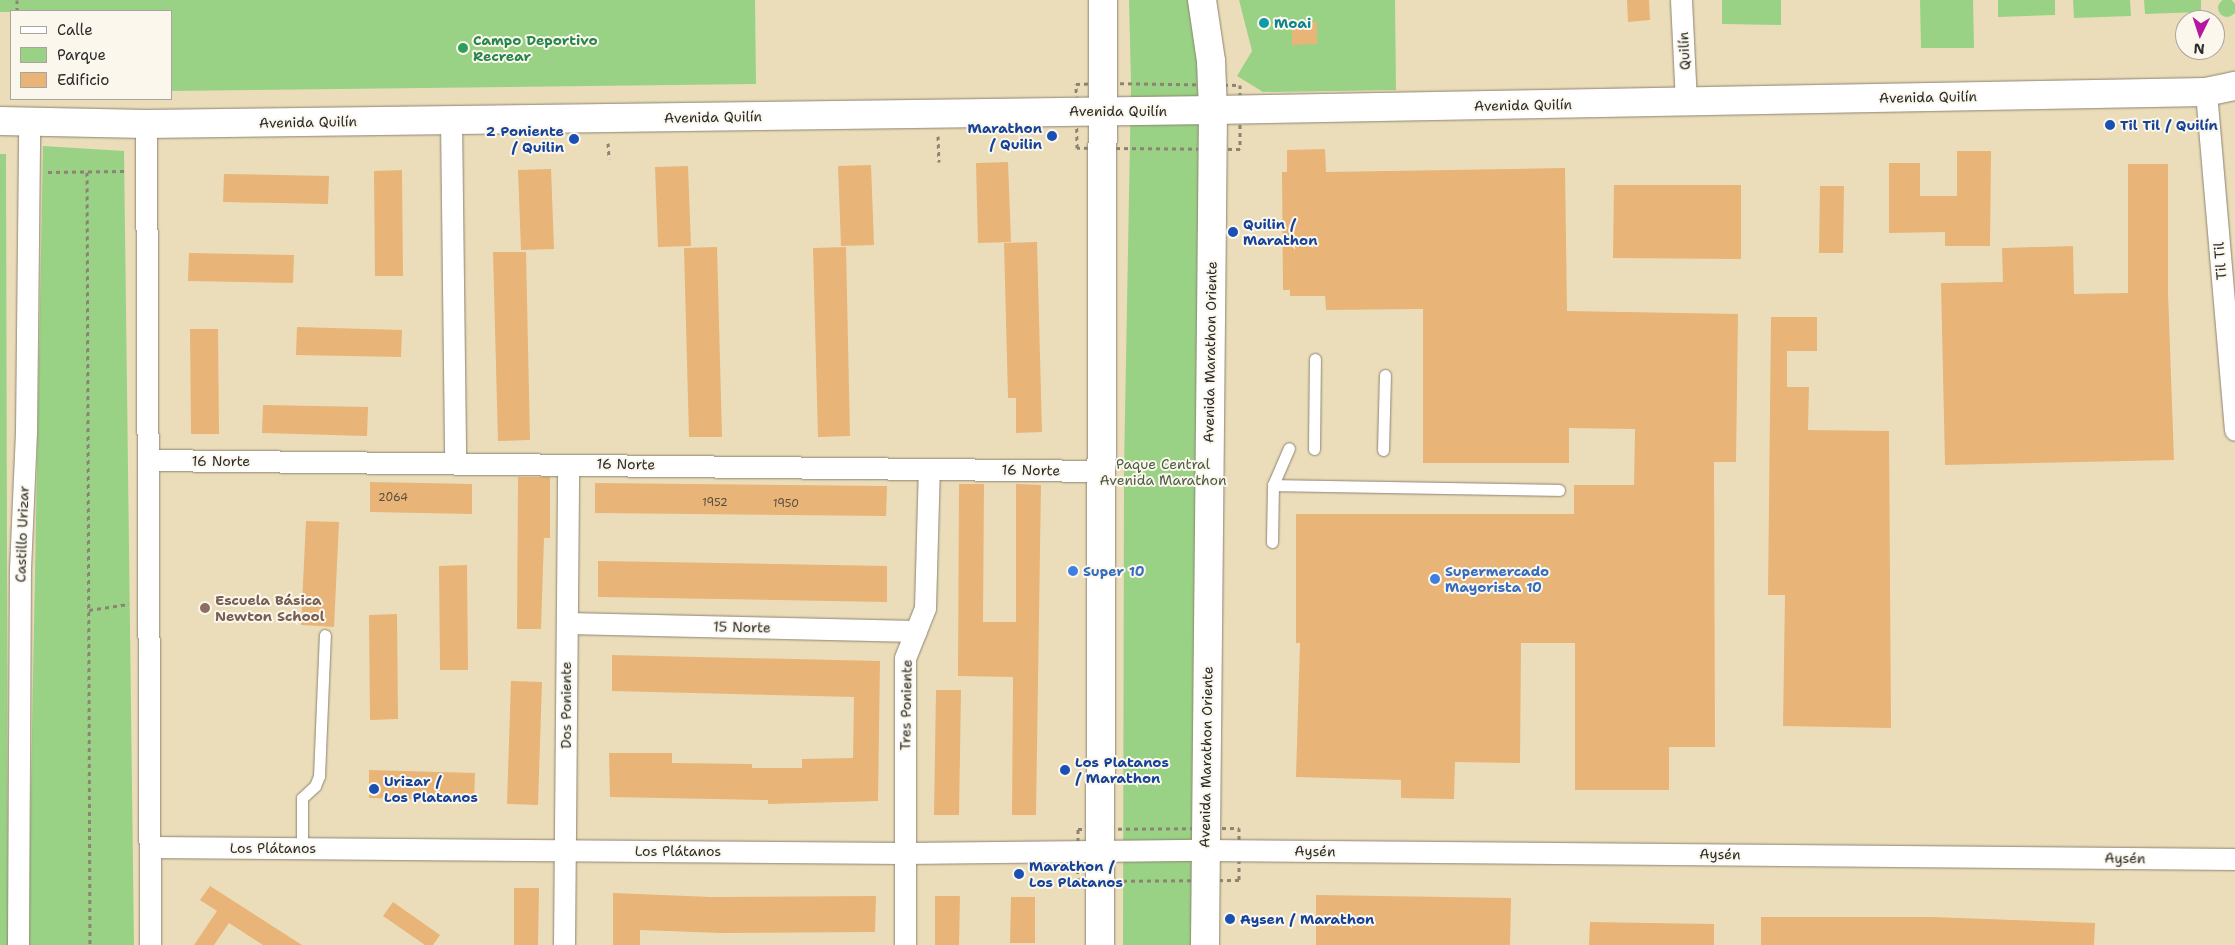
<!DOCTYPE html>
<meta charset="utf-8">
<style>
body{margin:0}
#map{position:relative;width:2235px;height:945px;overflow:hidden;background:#ecddba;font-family:"Shantell Sans",sans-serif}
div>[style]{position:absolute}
.green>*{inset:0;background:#9ad285}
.round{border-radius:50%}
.building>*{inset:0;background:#e8b478}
.path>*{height:3px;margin-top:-1.5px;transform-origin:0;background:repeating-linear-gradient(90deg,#8c8472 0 4px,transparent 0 8px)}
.roads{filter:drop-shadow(0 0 1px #8c8472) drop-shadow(0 0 1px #8c8472)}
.service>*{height:11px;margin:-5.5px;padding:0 5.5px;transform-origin:5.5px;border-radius:5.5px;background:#fff}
.minor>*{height:21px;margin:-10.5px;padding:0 10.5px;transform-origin:10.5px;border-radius:10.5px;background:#fff}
.secondary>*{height:28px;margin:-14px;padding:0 14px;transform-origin:14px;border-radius:14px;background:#fff}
.primary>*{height:28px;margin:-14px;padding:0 14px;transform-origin:14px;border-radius:14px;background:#fff}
.dots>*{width:14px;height:14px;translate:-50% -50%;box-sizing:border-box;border:2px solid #fbf7ec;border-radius:50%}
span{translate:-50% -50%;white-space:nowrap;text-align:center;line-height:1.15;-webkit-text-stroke:4px #fbf7ec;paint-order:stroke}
.number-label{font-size:11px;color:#5a4d3e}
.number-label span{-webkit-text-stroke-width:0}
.culture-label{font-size:14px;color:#0d838f;font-weight:700}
.left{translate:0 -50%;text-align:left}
.leisure-label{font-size:14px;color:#27864d;font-weight:700}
.street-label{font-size:14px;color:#2b2b2b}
.transit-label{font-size:14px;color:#164399;font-weight:700}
.right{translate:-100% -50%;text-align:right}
.park-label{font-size:14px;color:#4c5d46}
.shop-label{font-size:14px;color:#366cbe;font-weight:700}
.education-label{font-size:14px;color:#785e54;font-weight:700}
.legend{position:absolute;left:10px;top:10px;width:162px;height:90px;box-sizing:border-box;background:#fbf7ec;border:1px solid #a8a59f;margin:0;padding:6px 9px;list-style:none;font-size:15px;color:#2b2b2b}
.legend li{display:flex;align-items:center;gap:10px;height:25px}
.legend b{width:25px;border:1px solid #a8a59f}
.north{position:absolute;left:2175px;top:10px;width:50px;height:50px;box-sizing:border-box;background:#fbf7ec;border:1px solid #a8a59f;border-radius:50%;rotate:184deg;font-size:14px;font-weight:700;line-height:20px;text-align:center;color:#2b2b2b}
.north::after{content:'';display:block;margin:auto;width:18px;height:22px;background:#b5179e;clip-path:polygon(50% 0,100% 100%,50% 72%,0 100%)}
</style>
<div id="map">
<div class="green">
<i class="round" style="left:2218px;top:-1px;width:18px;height:18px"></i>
<i style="clip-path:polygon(0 0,755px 0,756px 84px,171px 91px,171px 11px,0 12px)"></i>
<i style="clip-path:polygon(1129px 0,1192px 0,1203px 82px,1196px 945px,1123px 945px,1124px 469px,1131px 85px)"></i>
<i style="clip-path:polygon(1239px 0,1395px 0,1396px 90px,1263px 92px,1237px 76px,1252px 51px)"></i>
<i style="clip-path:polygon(1722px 0,1781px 0,1781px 25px,1722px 24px)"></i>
<i style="clip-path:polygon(1920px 0,1973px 0,1974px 48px,1921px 48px)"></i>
<i style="clip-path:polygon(1998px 0,2055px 0,2055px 15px,1998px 17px)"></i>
<i style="clip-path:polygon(2073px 0,2130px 0,2131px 16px,2074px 18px)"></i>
<i style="clip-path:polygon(2144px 0,2201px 0,2201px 12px,2145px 14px)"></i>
<i style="clip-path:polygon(43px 146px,124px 151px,134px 945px,28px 945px)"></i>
<i style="clip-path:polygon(0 154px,6px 154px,8px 945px,0 945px)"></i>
</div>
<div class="building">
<i style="clip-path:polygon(1627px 0,1649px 0,1650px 20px,1628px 22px)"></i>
<i style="clip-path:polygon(1317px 22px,1317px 44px,1292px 45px,1292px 23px)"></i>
<i style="clip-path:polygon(1325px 149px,1326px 172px,1565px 168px,1567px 311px,1738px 314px,1736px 462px,1714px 462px,1715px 747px,1669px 747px,1669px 790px,1575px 790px,1575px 643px,1521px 643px,1520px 763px,1455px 762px,1454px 799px,1401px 798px,1401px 780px,1296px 777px,1300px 643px,1296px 643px,1296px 514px,1574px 514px,1574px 485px,1634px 485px,1635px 429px,1569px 428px,1569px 463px,1423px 463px,1423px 309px,1326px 310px,1325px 296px,1290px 296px,1290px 290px,1283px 290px,1282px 172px,1287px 172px,1287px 150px)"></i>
<i style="clip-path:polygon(1957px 151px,1991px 151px,1990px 246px,1945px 246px,1945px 232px,1889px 233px,1889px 163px,1920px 163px,1920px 196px,1957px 196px)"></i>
<i style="clip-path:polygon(1008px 162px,1011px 242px,978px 243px,976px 163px)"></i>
<i style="clip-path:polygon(2128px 164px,2168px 164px,2168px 292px,2174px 460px,1945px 465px,1941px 283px,2003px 282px,2002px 248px,2073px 246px,2074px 294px,2128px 293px)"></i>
<i style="clip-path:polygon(871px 165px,874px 245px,841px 246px,838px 166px)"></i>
<i style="clip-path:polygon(688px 166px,691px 246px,658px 247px,655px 167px)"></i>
<i style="clip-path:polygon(551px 169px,554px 249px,521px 250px,518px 170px)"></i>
<i style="clip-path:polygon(402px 170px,403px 276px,375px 276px,374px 171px)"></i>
<i style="clip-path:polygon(224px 174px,329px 176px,328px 204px,223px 202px)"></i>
<i style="clip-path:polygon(1614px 185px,1741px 185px,1741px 259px,1613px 258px)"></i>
<i style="clip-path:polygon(1820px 186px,1844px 186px,1843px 253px,1819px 253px)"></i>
<i style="clip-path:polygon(1037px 242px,1042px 432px,1016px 433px,1016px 398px,1008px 398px,1004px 243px)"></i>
<i style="clip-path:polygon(717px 247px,722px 437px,689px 437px,684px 248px)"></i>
<i style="clip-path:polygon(846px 247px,850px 436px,818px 437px,813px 248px)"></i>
<i style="clip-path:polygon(493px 252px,526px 252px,530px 440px,498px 441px)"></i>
<i style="clip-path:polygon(189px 253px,294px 255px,293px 283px,188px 281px)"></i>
<i style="clip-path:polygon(1771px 317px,1817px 317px,1817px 351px,1787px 351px,1787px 387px,1809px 387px,1808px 430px,1889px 431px,1891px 728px,1783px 726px,1785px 595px,1768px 595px)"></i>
<i style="clip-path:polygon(297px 327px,402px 330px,401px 357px,296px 355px)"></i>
<i style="clip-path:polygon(190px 329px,218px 329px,219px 434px,191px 434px)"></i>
<i style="clip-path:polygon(263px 405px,368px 407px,367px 436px,262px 433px)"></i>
<i style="clip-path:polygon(518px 477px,550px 477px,550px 538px,544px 538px,541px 629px,517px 629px)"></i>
<i style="clip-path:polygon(370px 482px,472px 484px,472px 514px,370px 512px)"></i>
<i style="clip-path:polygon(595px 483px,887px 486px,886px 516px,595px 513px)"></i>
<i style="clip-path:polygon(959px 484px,984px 484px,983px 622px,1016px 622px,1016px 484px,1041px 485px,1036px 815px,1012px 815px,1013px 677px,958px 676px)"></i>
<i style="clip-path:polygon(306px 521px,339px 522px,334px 627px,301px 625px)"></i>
<i style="clip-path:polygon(598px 561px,887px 566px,887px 602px,598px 597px)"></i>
<i style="clip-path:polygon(467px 565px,468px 670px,440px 670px,439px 566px)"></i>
<i style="clip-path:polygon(397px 614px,398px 719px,370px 720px,369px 615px)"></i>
<i style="clip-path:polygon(612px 655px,880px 661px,878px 801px,768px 804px,768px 800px,610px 797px,609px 753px,672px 753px,672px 763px,752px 764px,752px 768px,802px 768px,802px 759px,853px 758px,854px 697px,612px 691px)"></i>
<i style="clip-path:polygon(511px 681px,542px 682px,538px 805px,507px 804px)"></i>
<i style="clip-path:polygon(936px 690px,961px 690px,959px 815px,934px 815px)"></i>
<i style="clip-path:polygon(369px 770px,475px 773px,474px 801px,369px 798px)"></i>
<i style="clip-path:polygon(210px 886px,302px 945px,263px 945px,229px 923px,214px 945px,194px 945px,217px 911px,200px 900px)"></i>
<i style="clip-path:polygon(514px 888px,539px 888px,538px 945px,514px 945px)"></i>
<i style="clip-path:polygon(613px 893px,711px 897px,876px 896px,875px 932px,721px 933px,640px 930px,640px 945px,613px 945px)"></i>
<i style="clip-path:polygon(1316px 895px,1511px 898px,1510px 945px,1316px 945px)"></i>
<i style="clip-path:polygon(935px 896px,960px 896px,959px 945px,935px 945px)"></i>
<i style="clip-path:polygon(1011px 897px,1035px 897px,1035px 943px,1010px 943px)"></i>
<i style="clip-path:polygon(393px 902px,440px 935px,433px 945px,425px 945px,383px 916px)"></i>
<i style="clip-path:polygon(1761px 917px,1932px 917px,2095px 923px,2094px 945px,1761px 945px)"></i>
<i style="clip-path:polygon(1590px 922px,1714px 924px,1714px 945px,1589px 945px)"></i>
</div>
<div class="path">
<i style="left:17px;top:0;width:11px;rotate:90deg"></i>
<i style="left:1104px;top:83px;width:136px;rotate:0.8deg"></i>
<i style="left:1240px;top:85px;width:64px;rotate:90deg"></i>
<i style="left:1240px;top:149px;width:163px;rotate:-179.6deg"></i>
<i style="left:1077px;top:148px;width:64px;rotate:-90.9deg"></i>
<i style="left:1076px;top:84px;width:28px;rotate:-2deg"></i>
<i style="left:938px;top:136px;width:26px;rotate:88deg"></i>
<i style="left:608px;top:143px;width:16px;rotate:86deg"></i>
<i style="left:48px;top:172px;width:77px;rotate:-0.7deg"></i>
<i style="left:87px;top:172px;width:773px;rotate:89.78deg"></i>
<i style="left:89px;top:610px;width:40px;rotate:-8.5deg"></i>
<i style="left:1239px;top:828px;width:52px;rotate:90deg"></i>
<i style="left:1239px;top:880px;width:161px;rotate:179.6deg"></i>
<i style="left:1078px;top:881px;width:52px;rotate:-90deg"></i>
<i style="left:1078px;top:829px;width:161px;rotate:-0.4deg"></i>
</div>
<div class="roads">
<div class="service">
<i style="left:1314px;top:449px;width:90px;rotate:-89.4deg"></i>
<i style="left:1383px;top:450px;width:75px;rotate:-88.5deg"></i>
<i style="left:1273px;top:485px;width:286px;rotate:1deg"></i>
<i style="left:1272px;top:542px;width:57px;rotate:-89deg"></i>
<i style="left:1273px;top:485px;width:40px;rotate:-66.6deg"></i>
<i style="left:302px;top:848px;width:50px;rotate:-90deg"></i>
<i style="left:302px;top:798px;width:18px;rotate:-43deg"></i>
<i style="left:315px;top:786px;width:11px;rotate:-68deg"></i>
<i style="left:319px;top:776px;width:141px;rotate:-87.6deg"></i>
</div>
<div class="minor">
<i style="left:1681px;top:0;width:102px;rotate:87.2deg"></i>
<i style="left:2206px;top:92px;width:339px;rotate:85.1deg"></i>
<i style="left:451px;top:119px;width:344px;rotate:89.3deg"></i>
<i style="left:146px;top:124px;width:821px;rotate:89.72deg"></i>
<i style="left:149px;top:460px;width:955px;rotate:0.66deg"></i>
<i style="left:567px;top:623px;width:349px;rotate:1.3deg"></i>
<i style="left:151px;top:847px;width:753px;rotate:0.46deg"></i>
<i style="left:904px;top:853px;width:302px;rotate:-0.6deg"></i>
<i style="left:1206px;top:850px;width:1029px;rotate:0.5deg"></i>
<i style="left:18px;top:945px;width:376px;rotate:-89.7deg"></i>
<i style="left:20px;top:569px;width:138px;rotate:-87.5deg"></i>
<i style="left:26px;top:431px;width:308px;rotate:-89.4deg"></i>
<i style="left:564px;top:945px;width:480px;rotate:-89.5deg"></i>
<i style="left:905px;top:945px;width:287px;rotate:-90deg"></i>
<i style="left:905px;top:658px;width:54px;rotate:-68.2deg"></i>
<i style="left:925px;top:608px;width:139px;rotate:-88.4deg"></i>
</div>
<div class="secondary">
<i style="left:1202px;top:0;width:62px;rotate:81.6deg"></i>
<i style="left:1211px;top:61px;width:49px;rotate:87.7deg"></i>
<i style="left:1213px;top:110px;width:835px;rotate:90.55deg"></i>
<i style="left:1100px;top:945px;width:945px;rotate:-89.82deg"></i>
</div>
<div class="primary">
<i style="left:0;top:121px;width:146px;rotate:1.2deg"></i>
<i style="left:146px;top:124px;width:1067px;rotate:-0.75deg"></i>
<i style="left:1213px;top:110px;width:993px;rotate:-1.04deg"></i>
<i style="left:2206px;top:92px;width:30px;rotate:-12deg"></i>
</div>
</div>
<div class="dots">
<i style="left:1264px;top:23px;background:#0f9aa8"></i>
<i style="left:463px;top:48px;background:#2e9e5b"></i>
<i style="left:2110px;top:125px;background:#1a4fb4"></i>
<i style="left:1052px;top:136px;background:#1a4fb4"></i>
<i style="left:574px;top:139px;background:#1a4fb4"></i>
<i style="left:1233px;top:232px;background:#1a4fb4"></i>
<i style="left:1073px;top:571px;background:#3f7fe0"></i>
<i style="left:1435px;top:579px;background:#3f7fe0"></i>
<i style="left:205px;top:608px;background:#8d6e63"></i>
<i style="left:1065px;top:770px;background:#1a4fb4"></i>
<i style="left:374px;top:789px;background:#1a4fb4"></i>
<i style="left:1019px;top:874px;background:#1a4fb4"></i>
<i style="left:1230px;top:919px;background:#1a4fb4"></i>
</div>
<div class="number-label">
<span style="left:393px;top:498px">2064</span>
<span style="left:715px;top:503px">1952</span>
<span style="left:786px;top:504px">1950</span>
</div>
<div class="culture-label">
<span class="left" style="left:1274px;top:23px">Moai</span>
</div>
<div class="leisure-label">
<span class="left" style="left:473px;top:48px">Campo Deportivo<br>Recrear</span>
</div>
<div class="street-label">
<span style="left:1684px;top:51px;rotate:-93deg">Quilín</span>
<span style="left:1928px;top:97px;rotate:-1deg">Avenida Quilín</span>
<span style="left:1523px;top:105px;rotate:-1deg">Avenida Quilín</span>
<span style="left:1118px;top:111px">Avenida Quilín</span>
<span style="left:713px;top:117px;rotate:-1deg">Avenida Quilín</span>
<span style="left:308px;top:122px;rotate:-1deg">Avenida Quilín</span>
<span style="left:2220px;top:261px;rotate:-95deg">Til Til</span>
<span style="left:1210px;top:352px;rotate:-89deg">Avenida Marathon Oriente</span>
<span style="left:221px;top:461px">16 Norte</span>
<span style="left:626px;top:464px;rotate:1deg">16 Norte</span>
<span style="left:1031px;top:470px;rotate:1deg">16 Norte</span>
<span style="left:22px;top:534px;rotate:-88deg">Castillo Urizar</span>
<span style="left:742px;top:627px;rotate:1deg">15 Norte</span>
<span style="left:566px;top:705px;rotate:-90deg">Dos Poniente</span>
<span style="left:906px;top:705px;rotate:-89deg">Tres Poniente</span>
<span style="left:1206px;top:757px;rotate:-89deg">Avenida Marathon Oriente</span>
<span style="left:273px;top:848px">Los Plátanos</span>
<span style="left:678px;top:851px">Los Plátanos</span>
<span style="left:1315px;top:851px;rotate:1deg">Aysén</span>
<span style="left:1720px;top:854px;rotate:1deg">Aysén</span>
<span style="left:2125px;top:858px;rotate:1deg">Aysén</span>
</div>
<div class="transit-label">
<span class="left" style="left:2120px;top:125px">Til Til / Quilín</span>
<span class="right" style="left:1042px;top:136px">Marathon<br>/ Quilin</span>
<span class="right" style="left:564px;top:139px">2 Poniente<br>/ Quilin</span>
<span class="left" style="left:1243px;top:232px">Quilin /<br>Marathon</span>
<span class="left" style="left:1075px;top:770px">Los Platanos<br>/ Marathon</span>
<span class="left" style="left:384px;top:789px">Urizar /<br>Los Platanos</span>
<span class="left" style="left:1029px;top:874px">Marathon /<br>Los Platanos</span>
<span class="left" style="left:1240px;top:919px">Aysen / Marathon</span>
</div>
<div class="park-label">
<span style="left:1163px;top:472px">Paque Central<br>Avenida Marathon</span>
</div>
<div class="shop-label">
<span class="left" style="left:1083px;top:571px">Super 10</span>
<span class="left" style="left:1445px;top:579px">Supermercado<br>Mayorista 10</span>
</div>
<div class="education-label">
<span class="left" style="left:215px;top:608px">Escuela Básica<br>Newton School</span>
</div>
<ul class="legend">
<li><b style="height:6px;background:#fff"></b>Calle</li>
<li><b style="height:14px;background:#9ad285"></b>Parque</li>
<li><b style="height:14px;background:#e8b478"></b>Edificio</li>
</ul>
<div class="north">N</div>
</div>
